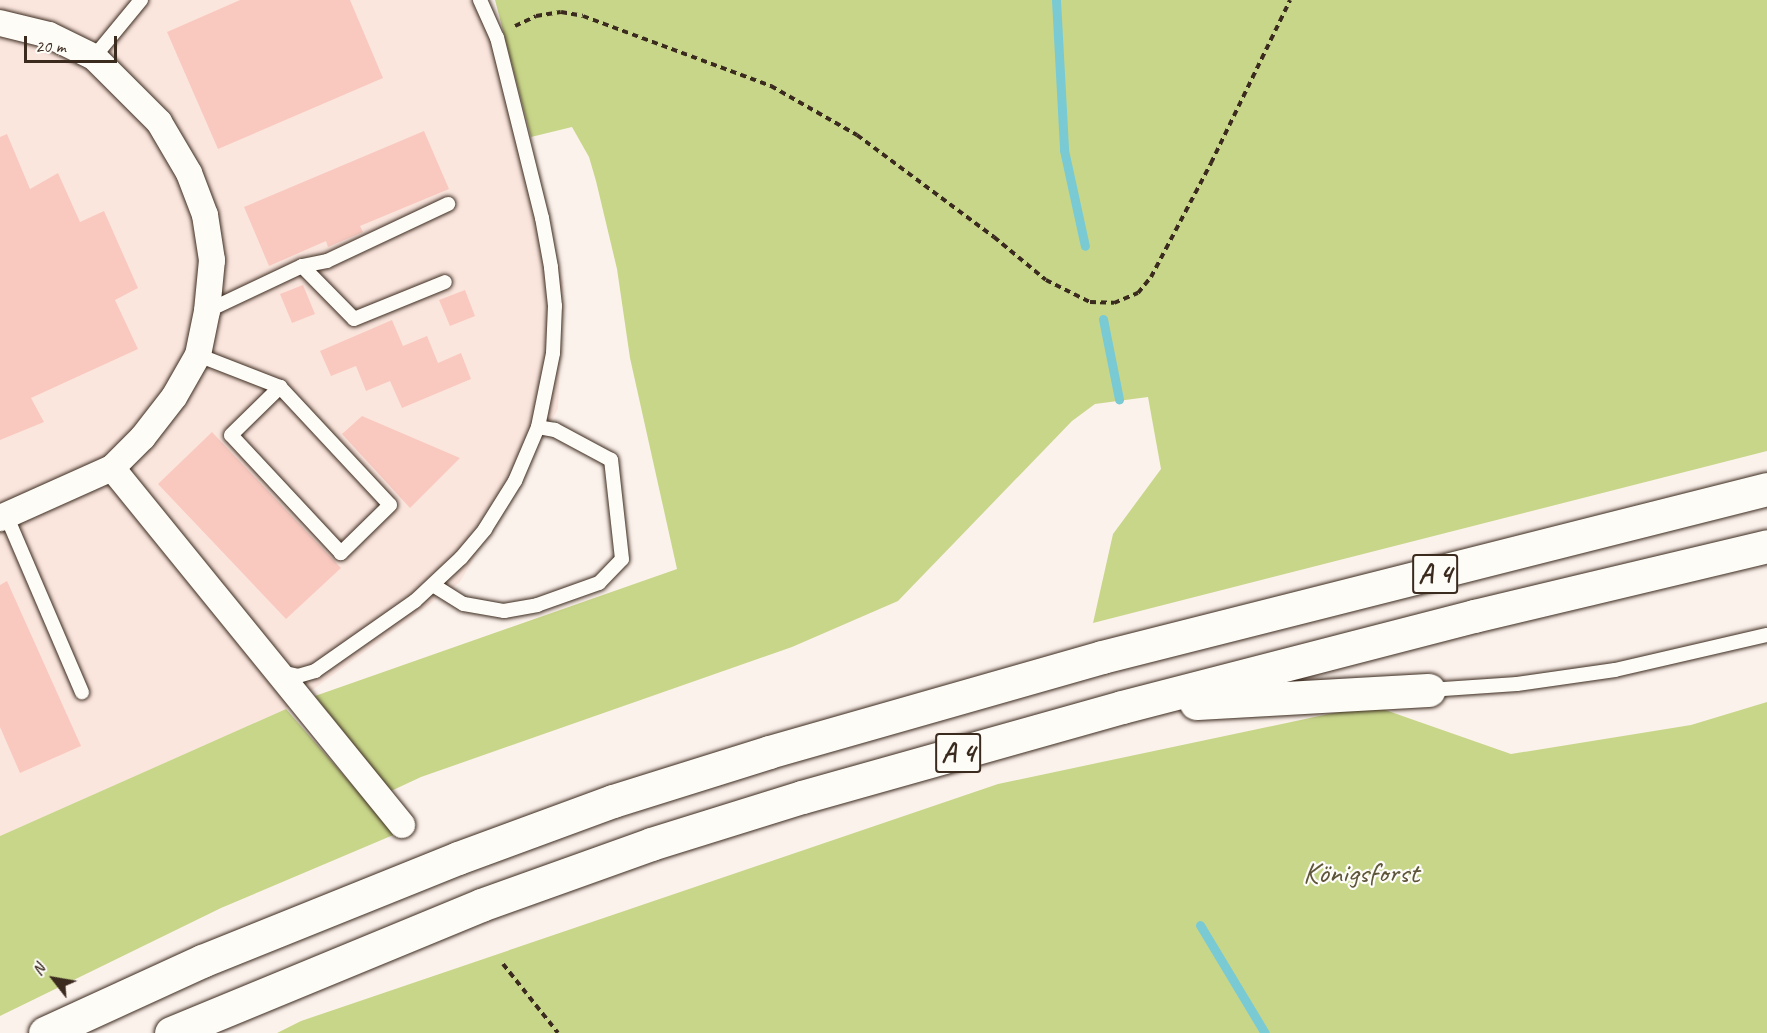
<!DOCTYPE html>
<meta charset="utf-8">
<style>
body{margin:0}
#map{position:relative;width:1767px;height:1033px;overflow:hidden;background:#fcf2ec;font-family:Caveat,sans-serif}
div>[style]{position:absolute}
.built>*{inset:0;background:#fbe6de}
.green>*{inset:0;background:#c8d68a}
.stream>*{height:9px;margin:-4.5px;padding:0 4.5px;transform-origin:4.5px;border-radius:4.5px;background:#7acad4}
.building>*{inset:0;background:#f9c9bf}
.path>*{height:4px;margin-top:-2px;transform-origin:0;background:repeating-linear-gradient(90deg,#3b2a1e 0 6px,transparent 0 10.5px)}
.roads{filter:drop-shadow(0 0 2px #3b2a1e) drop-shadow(0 0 2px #3b2a1e)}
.service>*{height:14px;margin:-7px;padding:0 7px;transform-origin:7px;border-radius:7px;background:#fdfcf7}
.minor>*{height:26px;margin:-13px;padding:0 13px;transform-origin:13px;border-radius:13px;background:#fdfcf7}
.motorway>*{height:33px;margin:-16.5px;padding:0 16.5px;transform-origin:16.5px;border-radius:16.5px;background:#fdfcf7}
span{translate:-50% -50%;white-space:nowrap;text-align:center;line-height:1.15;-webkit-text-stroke:4.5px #fdfcf7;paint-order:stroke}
.shield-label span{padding:2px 4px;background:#fdfcf7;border:2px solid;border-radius:4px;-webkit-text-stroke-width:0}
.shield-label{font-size:28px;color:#3b2a1e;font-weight:700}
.park-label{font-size:30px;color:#5e5539}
.north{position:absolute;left:24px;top:949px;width:60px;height:60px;-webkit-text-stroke:4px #fdfcf7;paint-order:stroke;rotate:301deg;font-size:16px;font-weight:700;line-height:24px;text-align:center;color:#3b2a1e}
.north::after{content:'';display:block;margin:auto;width:21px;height:27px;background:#3b2a1e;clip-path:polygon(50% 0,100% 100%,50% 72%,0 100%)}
.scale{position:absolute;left:24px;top:36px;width:93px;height:27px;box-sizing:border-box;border:3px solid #3b2a1e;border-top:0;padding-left:8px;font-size:18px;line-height:21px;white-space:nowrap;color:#3b2a1e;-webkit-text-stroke:4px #fdfcf7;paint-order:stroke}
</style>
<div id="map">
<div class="built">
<i style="clip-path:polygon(0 0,488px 0,563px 283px,558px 409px,460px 582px,286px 709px,0 836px)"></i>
</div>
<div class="green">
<i style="clip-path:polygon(495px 0,1767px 0,1767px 451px,1093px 623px,1113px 534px,1161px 469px,1148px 397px,1095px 404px,1072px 421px,898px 601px,792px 647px,421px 777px,391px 791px,315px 696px,677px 569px,630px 358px,617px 269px,596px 181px,589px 157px,572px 127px,531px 137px)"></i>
<i style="clip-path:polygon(1767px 702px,1767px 1033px,277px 1033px,301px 1021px,998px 784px,1371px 705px,1511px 754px,1691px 725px)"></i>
<i style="clip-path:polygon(286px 709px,367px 802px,398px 833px,221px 908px,0 1016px,0 836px)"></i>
</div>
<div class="stream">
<i style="left:1056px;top:0;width:150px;rotate:86.9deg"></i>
<i style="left:1064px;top:150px;width:98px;rotate:77.7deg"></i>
<i style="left:1103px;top:319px;width:82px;rotate:78.7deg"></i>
<i style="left:1200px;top:925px;width:126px;rotate:59deg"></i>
</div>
<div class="building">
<i style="clip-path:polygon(240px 0,350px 0,383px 78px,218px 149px,167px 32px)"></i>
<i style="clip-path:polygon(424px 131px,449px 189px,360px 226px,363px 232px,328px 247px,326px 241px,269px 266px,244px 207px)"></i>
<i style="clip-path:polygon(7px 134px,30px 189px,58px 173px,80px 222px,104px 211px,138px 288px,115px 300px,138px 349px,31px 398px,44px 422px,0 440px,0 137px)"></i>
<i style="clip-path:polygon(303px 285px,315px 314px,292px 323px,280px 294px)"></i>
<i style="clip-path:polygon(465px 290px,475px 316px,450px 326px,439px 300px)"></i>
<i style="clip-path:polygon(392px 320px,403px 346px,427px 336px,438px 363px,461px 353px,471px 379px,402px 408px,390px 381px,366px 391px,356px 366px,331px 376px,320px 351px)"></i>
<i style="clip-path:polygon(362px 416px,460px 458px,410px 508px,342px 434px)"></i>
<i style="clip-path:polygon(212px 432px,341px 568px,286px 619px,158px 484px)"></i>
<i style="clip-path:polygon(7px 581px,81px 746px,20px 773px,0 727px,0 585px)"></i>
</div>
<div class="path">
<i style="left:515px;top:26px;width:23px;rotate:-25deg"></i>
<i style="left:536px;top:16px;width:25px;rotate:-9deg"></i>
<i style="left:561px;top:12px;width:22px;rotate:10deg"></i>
<i style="left:583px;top:16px;width:201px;rotate:20.4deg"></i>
<i style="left:771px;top:86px;width:99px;rotate:29.7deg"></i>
<i style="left:857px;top:135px;width:171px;rotate:36.7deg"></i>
<i style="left:994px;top:237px;width:67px;rotate:39.6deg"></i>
<i style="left:1046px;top:280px;width:49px;rotate:26.6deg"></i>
<i style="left:1090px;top:302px;width:24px;rotate:2deg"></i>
<i style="left:1114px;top:303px;width:26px;rotate:-23deg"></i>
<i style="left:1138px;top:293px;width:21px;rotate:-51deg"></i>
<i style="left:1151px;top:277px;width:129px;rotate:-62.2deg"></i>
<i style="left:1211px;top:163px;width:181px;rotate:-64.1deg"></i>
<i style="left:503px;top:964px;width:88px;rotate:51.4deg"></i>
</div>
<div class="roads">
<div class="service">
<i style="left:94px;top:57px;width:74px;rotate:-50.5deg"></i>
<i style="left:302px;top:266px;width:74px;rotate:45.5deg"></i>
<i style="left:354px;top:319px;width:98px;rotate:-22.1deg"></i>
<i style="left:207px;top:311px;width:105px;rotate:-25.3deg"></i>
<i style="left:302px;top:266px;width:25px;rotate:-11deg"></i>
<i style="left:327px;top:261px;width:134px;rotate:-25.2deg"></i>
<i style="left:198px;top:355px;width:88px;rotate:21.3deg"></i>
<i style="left:280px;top:387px;width:161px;rotate:47deg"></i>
<i style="left:390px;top:505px;width:69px;rotate:135.6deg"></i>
<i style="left:341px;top:553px;width:161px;rotate:-133deg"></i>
<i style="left:231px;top:435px;width:69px;rotate:-44.4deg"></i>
<i style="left:6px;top:515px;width:193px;rotate:66.8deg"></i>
<i style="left:433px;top:585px;width:36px;rotate:32deg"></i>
<i style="left:464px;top:604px;width:41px;rotate:9.9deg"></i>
<i style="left:504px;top:611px;width:34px;rotate:-10deg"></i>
<i style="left:537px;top:605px;width:66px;rotate:-19.5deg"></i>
<i style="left:599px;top:583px;width:33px;rotate:-46deg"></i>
<i style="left:622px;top:559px;width:100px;rotate:-96.3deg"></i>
<i style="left:611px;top:460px;width:64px;rotate:-151.8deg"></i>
<i style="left:555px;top:430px;width:17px;rotate:-170deg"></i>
<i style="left:281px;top:672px;width:17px;rotate:13deg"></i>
<i style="left:298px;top:676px;width:18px;rotate:-16deg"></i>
<i style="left:315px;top:671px;width:122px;rotate:-35deg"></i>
<i style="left:415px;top:601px;width:63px;rotate:-43.1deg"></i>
<i style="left:461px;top:558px;width:38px;rotate:-50deg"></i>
<i style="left:485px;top:529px;width:57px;rotate:-58deg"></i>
<i style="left:515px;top:481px;width:59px;rotate:-66.9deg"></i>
<i style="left:538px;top:427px;width:76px;rotate:-78.5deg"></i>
<i style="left:553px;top:353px;width:47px;rotate:-87.6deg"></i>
<i style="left:555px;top:306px;width:39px;rotate:-96deg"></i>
<i style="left:551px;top:267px;width:50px;rotate:-100.4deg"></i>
<i style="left:542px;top:218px;width:186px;rotate:-104deg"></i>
<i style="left:497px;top:38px;width:42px;rotate:-114.1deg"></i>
<i style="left:1429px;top:690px;width:88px;rotate:-3.9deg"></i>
<i style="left:1517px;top:684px;width:99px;rotate:-8.1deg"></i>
<i style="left:1615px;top:670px;width:156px;rotate:-13deg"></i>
</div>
<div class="minor">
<i style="left:0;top:23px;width:50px;rotate:13.8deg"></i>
<i style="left:49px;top:35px;width:50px;rotate:26.1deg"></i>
<i style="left:94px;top:57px;width:92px;rotate:45deg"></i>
<i style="left:159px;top:122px;width:59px;rotate:59.5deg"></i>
<i style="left:189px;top:173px;width:45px;rotate:69.1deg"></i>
<i style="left:205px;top:215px;width:46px;rotate:81.2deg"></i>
<i style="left:212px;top:260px;width:51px;rotate:95.6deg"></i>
<i style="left:207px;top:311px;width:45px;rotate:101.6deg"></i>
<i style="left:198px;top:355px;width:48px;rotate:119.7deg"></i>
<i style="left:174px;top:397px;width:51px;rotate:127.8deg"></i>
<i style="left:143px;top:437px;width:44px;rotate:135deg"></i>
<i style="left:112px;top:468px;width:123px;rotate:155.9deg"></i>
<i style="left:112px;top:468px;width:460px;rotate:50.9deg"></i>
</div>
<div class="motorway">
<i style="left:1196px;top:703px;width:233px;rotate:-3.2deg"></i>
<i style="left:45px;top:1033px;width:173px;rotate:-24.6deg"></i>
<i style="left:202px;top:961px;width:276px;rotate:-21.9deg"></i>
<i style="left:458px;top:858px;width:165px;rotate:-20.2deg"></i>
<i style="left:613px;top:801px;width:164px;rotate:-17.4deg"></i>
<i style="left:769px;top:752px;width:346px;rotate:-15.9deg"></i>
<i style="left:1102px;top:657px;width:686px;rotate:-14.18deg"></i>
<i style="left:171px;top:1033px;width:335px;rotate:-22.4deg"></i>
<i style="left:481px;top:905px;width:181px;rotate:-19.7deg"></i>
<i style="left:651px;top:844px;width:158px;rotate:-17.3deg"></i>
<i style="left:802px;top:797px;width:332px;rotate:-15.7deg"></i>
<i style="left:1122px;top:707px;width:364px;rotate:-14.5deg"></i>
<i style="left:1474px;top:616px;width:301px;rotate:-13.4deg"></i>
</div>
</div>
<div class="shield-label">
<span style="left:1435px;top:574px">A 4</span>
<span style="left:958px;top:753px">A 4</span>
</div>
<div class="park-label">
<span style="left:1361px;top:872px">Königsforst</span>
</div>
<div class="north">N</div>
<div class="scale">20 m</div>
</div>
